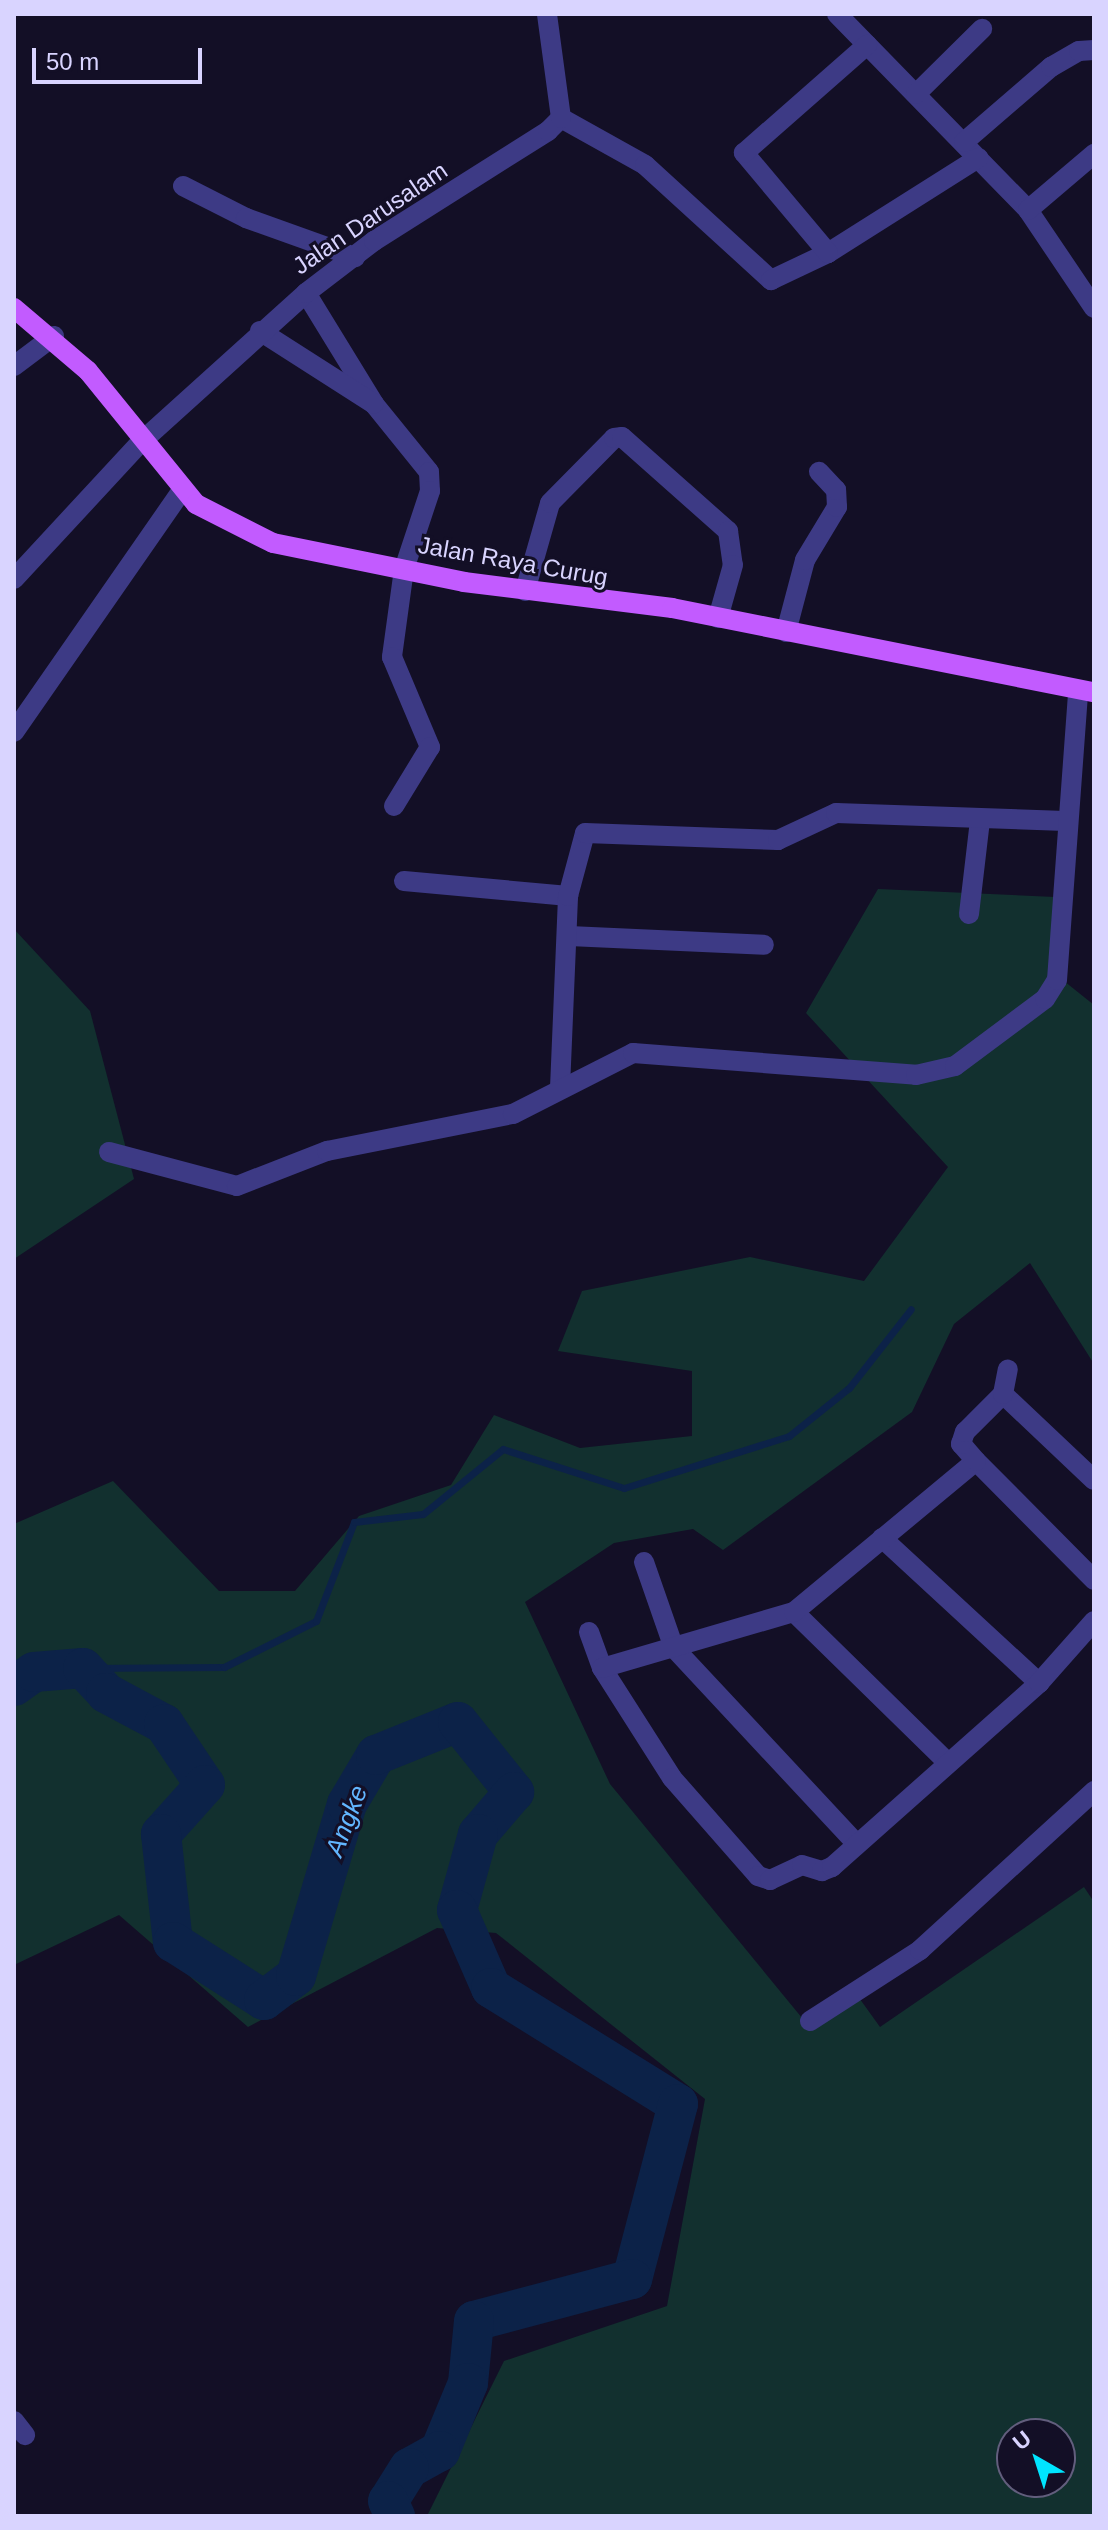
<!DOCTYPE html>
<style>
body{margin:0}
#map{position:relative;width:1108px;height:2530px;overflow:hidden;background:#130f26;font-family:Arial,sans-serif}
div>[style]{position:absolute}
.green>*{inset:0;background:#12302f}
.stream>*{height:7px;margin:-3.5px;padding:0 3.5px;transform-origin:3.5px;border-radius:3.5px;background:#0c2248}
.river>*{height:40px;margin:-20px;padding:0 20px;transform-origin:20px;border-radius:20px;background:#0c2248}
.minor>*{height:20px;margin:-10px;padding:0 10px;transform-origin:10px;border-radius:10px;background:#3d3a85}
.major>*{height:20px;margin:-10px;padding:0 10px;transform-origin:10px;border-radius:10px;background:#c25bff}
span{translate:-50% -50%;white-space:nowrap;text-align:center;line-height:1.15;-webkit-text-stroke:6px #130f26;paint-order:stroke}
.street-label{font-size:24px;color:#d9d4ff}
.water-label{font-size:26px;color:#62b6ff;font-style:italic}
.frame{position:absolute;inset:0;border:16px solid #d9d4ff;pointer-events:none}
.north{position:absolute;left:996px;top:2418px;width:80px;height:80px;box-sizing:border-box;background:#130f26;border:2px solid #625e7d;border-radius:50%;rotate:321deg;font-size:22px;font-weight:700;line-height:32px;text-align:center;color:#d9d4ff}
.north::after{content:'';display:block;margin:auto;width:28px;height:36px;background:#00e5ff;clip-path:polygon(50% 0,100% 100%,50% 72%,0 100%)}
.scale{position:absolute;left:32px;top:48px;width:170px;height:36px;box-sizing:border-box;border:4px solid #d9d4ff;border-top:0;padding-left:10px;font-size:24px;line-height:28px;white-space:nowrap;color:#d9d4ff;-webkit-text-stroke:6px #130f26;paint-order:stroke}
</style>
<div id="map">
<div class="green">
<i style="clip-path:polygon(evenodd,878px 889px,1055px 897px,1059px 977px,1094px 1005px,1094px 1364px,1030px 1263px,954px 1324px,912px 1412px,723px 1550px,693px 1529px,614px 1543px,525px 1602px,610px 1784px,807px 2024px,852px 1988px,880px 2027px,1084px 1887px,1094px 1902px,1094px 2516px,427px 2516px,504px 2361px,667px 2306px,705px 2099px,496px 1933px,437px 1928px,248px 2027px,119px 1915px,14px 1965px,14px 1524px,113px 1481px,219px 1591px,295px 1591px,359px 1516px,451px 1485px,494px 1415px,580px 1448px,692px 1436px,692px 1371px,558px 1351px,582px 1291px,750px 1257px,864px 1281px,948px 1167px,806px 1013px,878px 889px,1012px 2434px,1060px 2434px,1060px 2482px,1012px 2482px,1012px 2434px)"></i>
<i style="clip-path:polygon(14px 929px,90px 1011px,134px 1179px,14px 1259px)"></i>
</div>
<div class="stream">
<i style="left:83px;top:1668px;width:141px;rotate:-0.4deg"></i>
<i style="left:224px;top:1667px;width:103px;rotate:-26.6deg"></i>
<i style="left:316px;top:1621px;width:106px;rotate:-69deg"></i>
<i style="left:354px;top:1522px;width:69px;rotate:-6.6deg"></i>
<i style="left:423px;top:1514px;width:103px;rotate:-39.1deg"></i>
<i style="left:503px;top:1449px;width:127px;rotate:17.9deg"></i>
<i style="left:624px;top:1488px;width:173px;rotate:-17.5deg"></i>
<i style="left:789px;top:1436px;width:77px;rotate:-38.7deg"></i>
<i style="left:849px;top:1388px;width:100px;rotate:-51.9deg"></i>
</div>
<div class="river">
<i style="left:14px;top:1686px;width:24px;rotate:-35deg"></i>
<i style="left:34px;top:1672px;width:49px;rotate:-4.7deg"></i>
<i style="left:83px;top:1668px;width:34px;rotate:47deg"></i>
<i style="left:106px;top:1693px;width:66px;rotate:28.1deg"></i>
<i style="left:164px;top:1724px;width:73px;rotate:56.1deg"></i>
<i style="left:205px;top:1785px;width:66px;rotate:131.9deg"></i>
<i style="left:161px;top:1834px;width:109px;rotate:83.7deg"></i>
<i style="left:173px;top:1942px;width:108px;rotate:32.5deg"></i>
<i style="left:264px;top:2000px;width:40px;rotate:-37deg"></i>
<i style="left:296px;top:1976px;width:179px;rotate:-73.5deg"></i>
<i style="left:347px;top:1804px;width:57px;rotate:-59.4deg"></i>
<i style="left:376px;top:1755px;width:88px;rotate:-21.9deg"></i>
<i style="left:458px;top:1722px;width:90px;rotate:51.3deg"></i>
<i style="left:514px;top:1792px;width:55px;rotate:130.6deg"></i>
<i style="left:478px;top:1834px;width:79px;rotate:105.4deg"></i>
<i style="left:457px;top:1910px;width:85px;rotate:66.4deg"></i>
<i style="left:491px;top:1988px;width:220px;rotate:31.8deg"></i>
<i style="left:678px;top:2104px;width:181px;rotate:104.7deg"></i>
<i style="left:632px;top:2279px;width:163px;rotate:165.1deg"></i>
<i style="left:474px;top:2321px;width:62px;rotate:95.5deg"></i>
<i style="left:468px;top:2383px;width:74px;rotate:112.4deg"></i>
<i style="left:440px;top:2451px;width:35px;rotate:151deg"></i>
<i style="left:409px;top:2468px;width:39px;rotate:122deg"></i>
<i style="left:388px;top:2501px;width:17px;rotate:65deg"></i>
</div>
<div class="minor">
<i style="left:837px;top:14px;width:274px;rotate:45.7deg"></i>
<i style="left:1028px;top:210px;width:118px;rotate:56deg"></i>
<i style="left:916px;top:94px;width:93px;rotate:-44.6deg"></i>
<i style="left:561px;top:118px;width:96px;rotate:29.2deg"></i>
<i style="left:645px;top:165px;width:171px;rotate:42.4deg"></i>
<i style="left:771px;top:280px;width:63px;rotate:-25.3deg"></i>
<i style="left:828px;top:253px;width:178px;rotate:-32.3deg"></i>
<i style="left:964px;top:142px;width:115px;rotate:-40.8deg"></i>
<i style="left:1051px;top:67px;width:32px;rotate:-30deg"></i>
<i style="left:1079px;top:51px;width:15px;rotate:-4deg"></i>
<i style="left:183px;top:186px;width:71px;rotate:26.9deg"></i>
<i style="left:246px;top:218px;width:116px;rotate:19.7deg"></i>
<i style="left:1028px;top:210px;width:87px;rotate:-40.3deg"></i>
<i style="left:828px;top:253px;width:131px;rotate:-130deg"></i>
<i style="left:744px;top:153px;width:164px;rotate:-41.3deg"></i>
<i style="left:306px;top:293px;width:130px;rotate:58.5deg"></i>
<i style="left:374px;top:404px;width:87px;rotate:51deg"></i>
<i style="left:429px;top:472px;width:19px;rotate:87deg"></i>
<i style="left:430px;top:491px;width:82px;rotate:108.4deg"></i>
<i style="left:404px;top:569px;width:89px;rotate:97.8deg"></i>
<i style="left:392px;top:657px;width:98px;rotate:67.1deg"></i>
<i style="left:430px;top:747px;width:69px;rotate:121.4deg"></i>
<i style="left:260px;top:331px;width:135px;rotate:32.6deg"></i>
<i style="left:14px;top:366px;width:50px;rotate:-36.9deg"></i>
<i style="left:14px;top:579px;width:185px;rotate:-47.2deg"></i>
<i style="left:140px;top:443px;width:224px;rotate:-42.1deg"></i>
<i style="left:306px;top:293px;width:86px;rotate:-37.4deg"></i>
<i style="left:374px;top:241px;width:206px;rotate:-32.3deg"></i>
<i style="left:548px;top:131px;width:18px;rotate:-45deg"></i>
<i style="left:561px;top:118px;width:105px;rotate:-97.7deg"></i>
<i style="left:525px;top:591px;width:91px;rotate:-74.1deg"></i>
<i style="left:550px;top:503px;width:91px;rotate:-45.4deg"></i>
<i style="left:614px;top:438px;width:8px;rotate:-7deg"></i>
<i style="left:622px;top:437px;width:142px;rotate:41.6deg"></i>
<i style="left:728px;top:531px;width:34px;rotate:82deg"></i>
<i style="left:733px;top:565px;width:55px;rotate:105.8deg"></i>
<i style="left:786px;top:632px;width:74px;rotate:-75.2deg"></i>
<i style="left:805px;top:560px;width:62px;rotate:-58.9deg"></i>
<i style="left:837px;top:507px;width:17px;rotate:-93deg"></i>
<i style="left:836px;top:490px;width:25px;rotate:-133deg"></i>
<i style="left:14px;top:732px;width:295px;rotate:-55.2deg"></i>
<i style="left:404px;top:881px;width:165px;rotate:5.2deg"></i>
<i style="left:969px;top:914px;width:95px;rotate:-83.3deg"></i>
<i style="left:569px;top:936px;width:195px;rotate:2.6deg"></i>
<i style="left:560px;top:1088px;width:192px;rotate:-87.6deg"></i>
<i style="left:568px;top:896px;width:65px;rotate:-74.9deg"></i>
<i style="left:585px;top:833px;width:193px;rotate:2.1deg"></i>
<i style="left:778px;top:840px;width:64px;rotate:-25deg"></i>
<i style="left:836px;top:813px;width:229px;rotate:2deg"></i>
<i style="left:109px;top:1152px;width:132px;rotate:14.9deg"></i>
<i style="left:237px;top:1186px;width:97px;rotate:-21.3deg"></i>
<i style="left:327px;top:1151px;width:190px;rotate:-11.3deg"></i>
<i style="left:513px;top:1114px;width:135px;rotate:-26.9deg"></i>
<i style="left:633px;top:1053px;width:284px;rotate:4.4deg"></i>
<i style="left:916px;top:1075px;width:40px;rotate:-13deg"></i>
<i style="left:955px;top:1066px;width:112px;rotate:-36.7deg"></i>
<i style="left:1045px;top:999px;width:22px;rotate:-58deg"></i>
<i style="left:1057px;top:980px;width:287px;rotate:-85.8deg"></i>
<i style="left:1003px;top:1394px;width:125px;rotate:43.4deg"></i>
<i style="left:976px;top:1461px;width:168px;rotate:45.2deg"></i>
<i style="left:882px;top:1538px;width:214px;rotate:42.7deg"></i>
<i style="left:644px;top:1562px;width:91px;rotate:70.8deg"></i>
<i style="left:674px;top:1648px;width:268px;rotate:47deg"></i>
<i style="left:794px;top:1612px;width:216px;rotate:44.4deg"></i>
<i style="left:589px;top:1632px;width:38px;rotate:70deg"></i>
<i style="left:602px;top:1668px;width:130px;rotate:57.5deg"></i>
<i style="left:672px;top:1778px;width:130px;rotate:48.7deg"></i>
<i style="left:758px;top:1876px;width:13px;rotate:18deg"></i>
<i style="left:770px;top:1880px;width:35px;rotate:-25deg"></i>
<i style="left:802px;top:1865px;width:21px;rotate:17deg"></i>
<i style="left:822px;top:1871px;width:11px;rotate:-22deg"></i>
<i style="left:832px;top:1867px;width:277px;rotate:-41.6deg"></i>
<i style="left:1039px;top:1683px;width:83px;rotate:-48.4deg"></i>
<i style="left:602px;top:1668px;width:200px;rotate:-16.3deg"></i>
<i style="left:794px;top:1612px;width:236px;rotate:-39.7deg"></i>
<i style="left:976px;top:1461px;width:23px;rotate:-131deg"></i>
<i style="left:961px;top:1444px;width:13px;rotate:-72deg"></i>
<i style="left:965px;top:1432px;width:54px;rotate:-45deg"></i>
<i style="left:1003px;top:1394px;width:25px;rotate:-79deg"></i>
<i style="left:810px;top:2021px;width:131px;rotate:-32.8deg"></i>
<i style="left:920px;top:1950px;width:236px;rotate:-42.4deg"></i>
<i style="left:14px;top:2421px;width:18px;rotate:52deg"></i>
</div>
<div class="major">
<i style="left:14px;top:308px;width:97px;rotate:40.4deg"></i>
<i style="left:88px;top:371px;width:171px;rotate:50.9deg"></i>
<i style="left:196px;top:504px;width:86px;rotate:26.9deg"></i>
<i style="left:273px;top:543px;width:195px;rotate:11.5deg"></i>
<i style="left:464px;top:582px;width:210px;rotate:7.1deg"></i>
<i style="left:672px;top:608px;width:430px;rotate:11.3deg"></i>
</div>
<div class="street-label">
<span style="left:370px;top:218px;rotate:-34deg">Jalan Darusalam</span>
<span style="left:513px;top:561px;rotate:10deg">Jalan Raya Curug</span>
</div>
<div class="water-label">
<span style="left:347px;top:1821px;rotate:-69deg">Angke</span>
</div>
<div class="frame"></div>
<div class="north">U</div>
<div class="scale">50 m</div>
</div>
